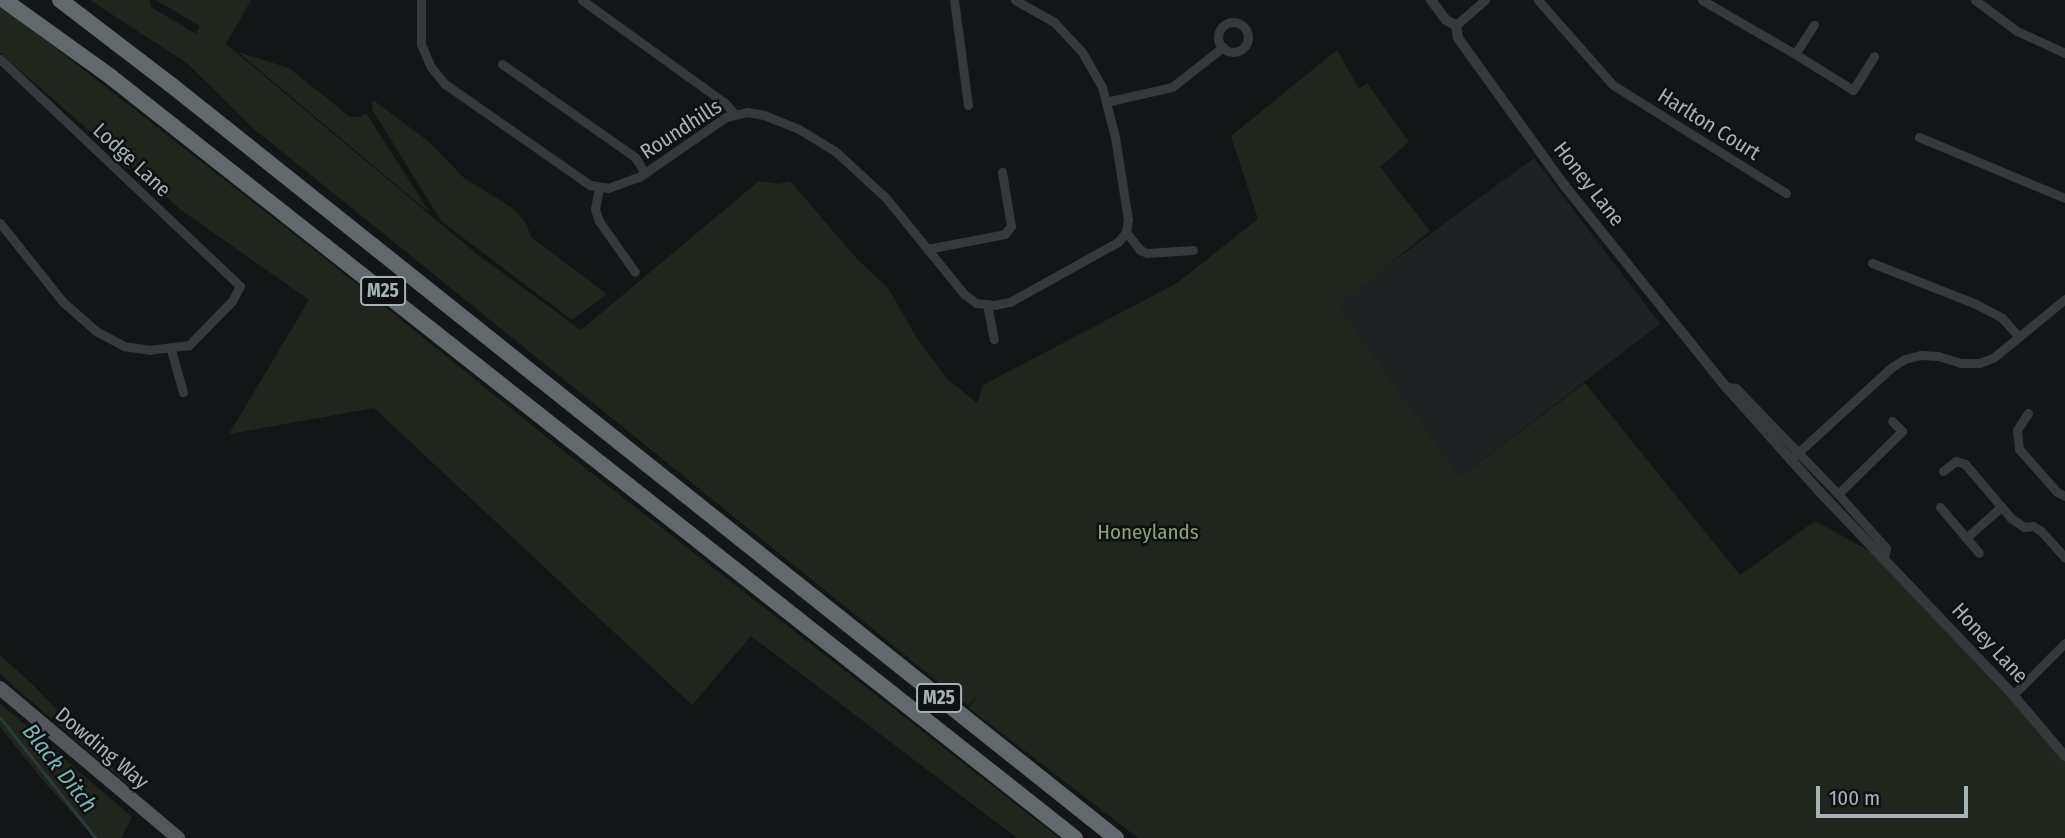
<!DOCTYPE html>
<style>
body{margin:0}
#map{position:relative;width:2065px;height:838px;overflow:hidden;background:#141516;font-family:"Fira Sans Condensed",sans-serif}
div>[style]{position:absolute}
.built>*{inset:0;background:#202123}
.green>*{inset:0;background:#20261e}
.stream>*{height:2.5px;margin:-1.25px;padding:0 1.25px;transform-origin:1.25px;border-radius:1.25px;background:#2a3a3a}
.minor>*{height:9px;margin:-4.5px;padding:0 4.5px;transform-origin:4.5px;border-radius:4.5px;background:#35393b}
.minor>.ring{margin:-4.5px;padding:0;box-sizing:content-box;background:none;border:9px solid #35393b;border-radius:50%}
.tertiary>*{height:10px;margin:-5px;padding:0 5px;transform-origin:5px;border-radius:5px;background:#35393b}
.primary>*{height:14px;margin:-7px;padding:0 7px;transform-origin:7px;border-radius:7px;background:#51575a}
.motorway>*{height:16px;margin:-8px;padding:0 8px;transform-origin:8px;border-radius:8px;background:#61696c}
span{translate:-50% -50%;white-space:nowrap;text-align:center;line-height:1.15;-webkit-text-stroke:5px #0f1011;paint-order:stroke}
.shield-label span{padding:2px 5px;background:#0f1011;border:2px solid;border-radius:5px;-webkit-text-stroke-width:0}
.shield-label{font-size:19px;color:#a5b3b7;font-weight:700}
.street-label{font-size:21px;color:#a5b3b7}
.park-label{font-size:21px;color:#8ca27c}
.water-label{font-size:23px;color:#7bb3b2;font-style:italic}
.scale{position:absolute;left:1816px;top:786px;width:152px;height:32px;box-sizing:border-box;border:4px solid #a5b3b7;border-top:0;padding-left:9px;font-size:21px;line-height:24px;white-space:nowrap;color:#a5b3b7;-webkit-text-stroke:5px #0f1011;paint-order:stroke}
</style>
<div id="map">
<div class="built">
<i style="clip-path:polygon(1534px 158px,1660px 324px,1460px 477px,1338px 305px,1351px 292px)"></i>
</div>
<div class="green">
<i style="clip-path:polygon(90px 0,149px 0,151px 7px,196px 34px,200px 26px,156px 0,251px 0,226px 44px,478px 255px,581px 330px,759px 181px,779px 184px,790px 181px,857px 259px,888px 288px,918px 340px,947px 379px,977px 403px,983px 385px,1177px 283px,1258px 219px,1231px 136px,1337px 50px,1359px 89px,1367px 83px,1409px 142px,1380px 167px,1430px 231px,1338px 305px,1460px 477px,1585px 383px,1740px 575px,1815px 521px,1884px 559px,2065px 760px,2065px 838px,1138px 838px,969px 708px,982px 690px,968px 706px,254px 129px,188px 64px)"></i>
<i style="clip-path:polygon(0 8px,26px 25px,318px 253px,575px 460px,1059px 838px,1017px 838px,751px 636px,692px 705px,374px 408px,229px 434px,309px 300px,181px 210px,0 53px)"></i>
<i style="clip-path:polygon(238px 52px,289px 68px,350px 117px,360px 117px,366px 113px,430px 213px)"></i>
<i style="clip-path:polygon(373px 100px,428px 141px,464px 178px,514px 209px,526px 223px,531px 237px,607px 294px,572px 320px,441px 221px,372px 109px)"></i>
<i style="clip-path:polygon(0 655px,33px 685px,141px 796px,0 674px)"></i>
<i style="clip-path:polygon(0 703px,132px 817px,121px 838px,95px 838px,45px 783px,0 727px)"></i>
</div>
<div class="stream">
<i style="left:0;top:717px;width:154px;rotate:51.6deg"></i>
</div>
<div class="minor">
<i style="left:421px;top:0;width:44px;rotate:90deg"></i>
<i style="left:421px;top:44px;width:25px;rotate:67deg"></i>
<i style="left:431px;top:67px;width:22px;rotate:51deg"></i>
<i style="left:445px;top:84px;width:177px;rotate:34.9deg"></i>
<i style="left:590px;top:185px;width:18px;rotate:9deg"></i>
<i style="left:608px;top:188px;width:33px;rotate:-20deg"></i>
<i style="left:639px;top:177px;width:106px;rotate:-34.6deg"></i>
<i style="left:726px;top:117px;width:22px;rotate:-13deg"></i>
<i style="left:747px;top:112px;width:17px;rotate:10deg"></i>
<i style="left:764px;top:115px;width:35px;rotate:22deg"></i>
<i style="left:797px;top:128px;width:44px;rotate:31.2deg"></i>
<i style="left:835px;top:151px;width:69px;rotate:42.7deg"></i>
<i style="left:886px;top:198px;width:124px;rotate:50.9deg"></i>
<i style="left:964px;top:294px;width:15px;rotate:37deg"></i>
<i style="left:976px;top:303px;width:18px;rotate:6deg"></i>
<i style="left:994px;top:305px;width:16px;rotate:-11deg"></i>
<i style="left:1010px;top:302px;width:124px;rotate:-29.1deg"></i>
<i style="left:1118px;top:242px;width:13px;rotate:-51deg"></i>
<i style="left:1126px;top:232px;width:12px;rotate:-81deg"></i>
<i style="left:1128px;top:220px;width:84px;rotate:-98.9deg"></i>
<i style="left:1115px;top:137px;width:52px;rotate:-104.6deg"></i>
<i style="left:1102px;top:87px;width:40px;rotate:-119.7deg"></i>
<i style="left:1082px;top:52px;width:41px;rotate:-133deg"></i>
<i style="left:1054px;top:22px;width:45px;rotate:-150.6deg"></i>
<i style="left:582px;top:0;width:176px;rotate:35.8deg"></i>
<i style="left:725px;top:103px;width:15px;rotate:48deg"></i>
<i style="left:954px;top:0;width:106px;rotate:82.4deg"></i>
<i style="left:1538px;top:0;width:113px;rotate:48.6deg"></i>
<i style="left:1613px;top:85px;width:204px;rotate:32deg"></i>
<i style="left:1702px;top:0;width:108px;rotate:30.1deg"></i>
<i style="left:1795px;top:54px;width:35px;rotate:-57deg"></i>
<i style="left:1975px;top:0;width:52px;rotate:36.4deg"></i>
<i style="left:2017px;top:31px;width:53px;rotate:24.6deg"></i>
<i class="ring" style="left:1218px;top:22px;width:21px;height:21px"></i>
<i style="left:1456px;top:25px;width:38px;rotate:-41deg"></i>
<i style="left:1795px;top:54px;width:68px;rotate:31.8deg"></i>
<i style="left:1853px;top:90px;width:40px;rotate:-58deg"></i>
<i style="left:0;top:59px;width:330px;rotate:43.4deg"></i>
<i style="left:240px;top:286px;width:17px;rotate:118deg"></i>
<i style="left:232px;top:301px;width:62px;rotate:134.3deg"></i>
<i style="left:189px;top:345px;width:38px;rotate:173deg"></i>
<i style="left:151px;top:350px;width:27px;rotate:-172deg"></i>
<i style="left:124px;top:346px;width:32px;rotate:-152deg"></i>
<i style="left:96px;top:331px;width:44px;rotate:-138.7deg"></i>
<i style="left:63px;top:302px;width:101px;rotate:-128.6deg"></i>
<i style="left:502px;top:64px;width:162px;rotate:35deg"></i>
<i style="left:635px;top:157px;width:19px;rotate:58deg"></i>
<i style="left:1106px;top:102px;width:68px;rotate:-12.8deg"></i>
<i style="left:1172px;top:87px;width:65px;rotate:-38.1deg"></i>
<i style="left:1919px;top:137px;width:158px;rotate:22.7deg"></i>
<i style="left:599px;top:188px;width:21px;rotate:101deg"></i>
<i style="left:595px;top:209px;width:13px;rotate:72deg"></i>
<i style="left:599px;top:221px;width:62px;rotate:54.8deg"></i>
<i style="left:1126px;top:232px;width:23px;rotate:52deg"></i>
<i style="left:1140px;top:250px;width:8px;rotate:23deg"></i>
<i style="left:1147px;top:253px;width:46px;rotate:-3.7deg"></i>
<i style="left:927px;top:249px;width:79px;rotate:-10.9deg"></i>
<i style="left:1005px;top:234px;width:10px;rotate:-53deg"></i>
<i style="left:1011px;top:226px;width:55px;rotate:-99.5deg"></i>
<i style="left:1872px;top:263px;width:112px;rotate:21.5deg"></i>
<i style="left:1976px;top:304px;width:30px;rotate:28deg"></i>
<i style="left:2002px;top:318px;width:25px;rotate:48deg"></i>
<i style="left:987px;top:304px;width:36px;rotate:79deg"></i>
<i style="left:171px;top:350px;width:44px;rotate:74.1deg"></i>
<i style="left:1726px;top:387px;width:10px;rotate:6deg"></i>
<i style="left:1736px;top:388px;width:147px;rotate:46.1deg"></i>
<i style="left:1838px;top:494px;width:72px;rotate:48.4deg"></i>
<i style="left:1886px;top:548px;width:11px;rotate:100deg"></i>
<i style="left:2028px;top:413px;width:20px;rotate:123deg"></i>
<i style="left:2017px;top:430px;width:19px;rotate:84deg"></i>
<i style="left:2019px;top:449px;width:57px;rotate:48.5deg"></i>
<i style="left:2057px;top:492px;width:9px;rotate:27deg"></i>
<i style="left:1790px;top:460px;width:138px;rotate:-42.4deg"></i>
<i style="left:1892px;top:367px;width:15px;rotate:-32deg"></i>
<i style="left:1905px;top:359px;width:16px;rotate:-14deg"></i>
<i style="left:1921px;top:355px;width:17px;rotate:3deg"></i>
<i style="left:1938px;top:356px;width:24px;rotate:17deg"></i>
<i style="left:1961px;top:363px;width:18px"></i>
<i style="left:1979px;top:363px;width:15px;rotate:-20deg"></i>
<i style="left:1993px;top:358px;width:93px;rotate:-39.3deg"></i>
<i style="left:1943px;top:471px;width:16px;rotate:-38deg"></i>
<i style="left:1956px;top:461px;width:9px;rotate:18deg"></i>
<i style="left:1965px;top:464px;width:71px;rotate:49.6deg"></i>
<i style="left:2011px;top:518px;width:16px;rotate:35deg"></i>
<i style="left:2024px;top:527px;width:9px;rotate:-6deg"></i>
<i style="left:2033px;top:526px;width:9px;rotate:32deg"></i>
<i style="left:2041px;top:531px;width:36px;rotate:48deg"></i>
<i style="left:1838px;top:494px;width:90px;rotate:-44.5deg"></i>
<i style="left:1902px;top:431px;width:14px;rotate:-135deg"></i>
<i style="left:1940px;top:507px;width:60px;rotate:49.7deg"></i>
<i style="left:1966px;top:538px;width:47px;rotate:-41.5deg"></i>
<i style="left:2013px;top:695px;width:74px;rotate:-45deg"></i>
</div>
<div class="tertiary">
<i style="left:1431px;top:0;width:25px;rotate:53deg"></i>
<i style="left:1446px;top:20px;width:11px;rotate:27deg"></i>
<i style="left:1456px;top:25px;width:13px;rotate:81deg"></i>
<i style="left:1458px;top:38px;width:181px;rotate:54.2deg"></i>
<i style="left:1564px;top:185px;width:259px;rotate:51.3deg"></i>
<i style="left:1726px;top:387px;width:140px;rotate:48.2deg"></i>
<i style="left:1819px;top:491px;width:282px;rotate:46.4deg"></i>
<i style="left:2013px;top:695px;width:80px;rotate:49.6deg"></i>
</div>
<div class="primary">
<i style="left:0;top:688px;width:233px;rotate:40.1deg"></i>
</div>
<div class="motorway">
<i style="left:4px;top:0;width:132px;rotate:35.7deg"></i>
<i style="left:111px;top:77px;width:1228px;rotate:38.29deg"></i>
<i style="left:60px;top:0;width:138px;rotate:37.4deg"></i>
<i style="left:170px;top:84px;width:1210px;rotate:38.56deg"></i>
</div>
<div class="shield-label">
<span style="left:383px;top:291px">M25</span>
<span style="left:939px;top:698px">M25</span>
</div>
<div class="street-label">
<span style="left:1709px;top:124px;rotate:32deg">Harlton Court</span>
<span style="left:681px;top:129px;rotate:-33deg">Roundhills</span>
<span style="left:132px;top:160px;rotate:43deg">Lodge Lane</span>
<span style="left:1589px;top:184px;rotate:52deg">Honey Lane</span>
<span style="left:1990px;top:643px;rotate:47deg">Honey Lane</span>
<span style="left:102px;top:748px;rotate:40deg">Dowding Way</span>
</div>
<div class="park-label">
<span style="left:1148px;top:532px">Honeylands</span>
</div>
<div class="water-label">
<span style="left:60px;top:768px;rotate:52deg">Black Ditch</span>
</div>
<div class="scale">100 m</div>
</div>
